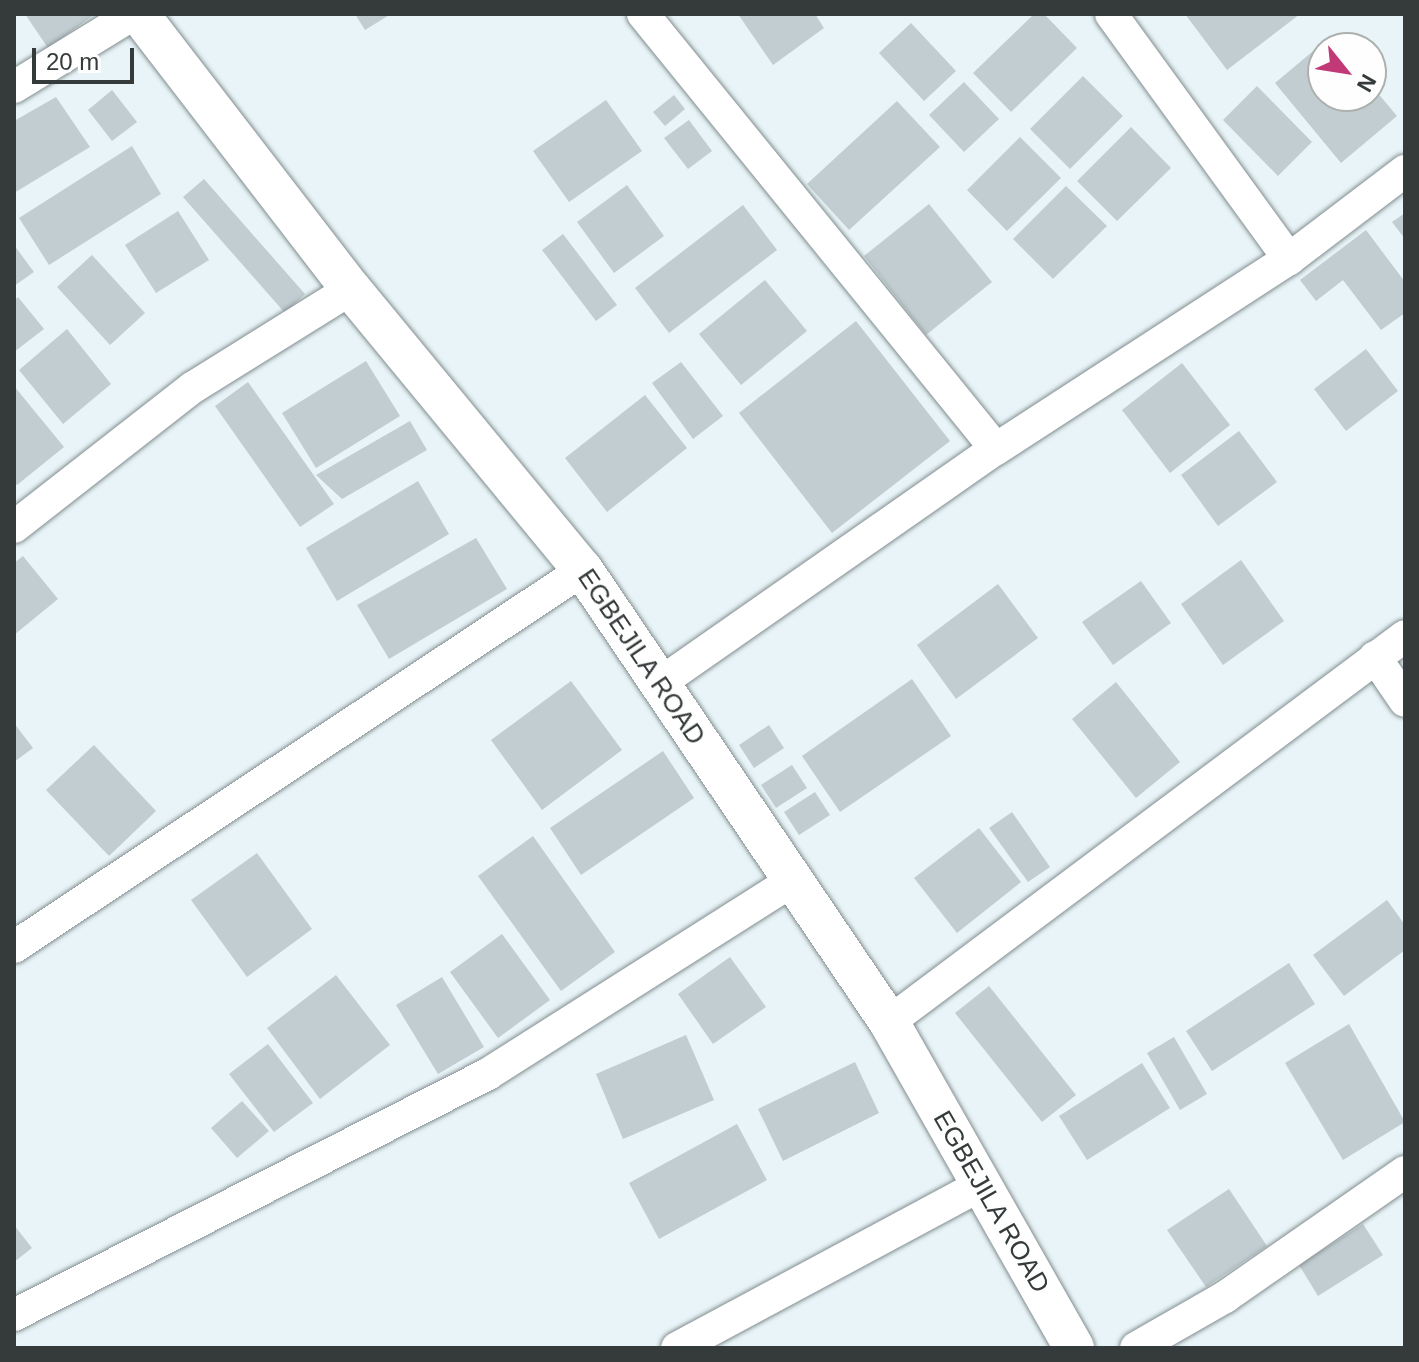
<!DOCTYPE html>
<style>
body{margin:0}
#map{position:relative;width:1419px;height:1362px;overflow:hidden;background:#e8f4f7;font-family:Helvetica,sans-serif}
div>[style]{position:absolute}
.building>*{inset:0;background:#c1cdd0}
.roads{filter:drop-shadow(0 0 2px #828d90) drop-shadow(0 0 2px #828d90)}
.minor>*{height:32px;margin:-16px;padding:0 16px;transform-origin:16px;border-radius:16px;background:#fff}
.tertiary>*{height:40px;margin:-20px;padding:0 20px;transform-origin:20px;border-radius:20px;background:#fff}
span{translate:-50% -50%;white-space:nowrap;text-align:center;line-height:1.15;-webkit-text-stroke:6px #fefefe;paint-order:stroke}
.street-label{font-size:26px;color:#353a3b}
.frame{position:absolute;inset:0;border:16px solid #353a3b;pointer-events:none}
.north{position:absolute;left:1307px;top:32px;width:80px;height:80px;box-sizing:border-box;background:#fefefe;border:2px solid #aeb0b0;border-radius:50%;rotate:120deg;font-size:22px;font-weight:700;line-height:32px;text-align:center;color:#353a3b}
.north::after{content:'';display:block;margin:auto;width:28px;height:36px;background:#c13977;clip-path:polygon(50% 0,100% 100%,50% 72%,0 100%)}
.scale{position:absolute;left:32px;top:48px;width:102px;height:36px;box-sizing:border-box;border:4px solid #353a3b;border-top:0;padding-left:10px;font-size:24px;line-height:28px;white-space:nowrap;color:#353a3b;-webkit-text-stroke:6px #fefefe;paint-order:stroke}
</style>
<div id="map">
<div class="building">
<i style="clip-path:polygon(25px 14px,95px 14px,48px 48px)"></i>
<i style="clip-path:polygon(355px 14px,391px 14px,365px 30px)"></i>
<i style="clip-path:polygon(738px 14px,815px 14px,824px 28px,773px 65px)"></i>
<i style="clip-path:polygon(1034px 14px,1044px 14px,1077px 48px,1011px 112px,973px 73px)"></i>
<i style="clip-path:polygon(1185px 14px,1300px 14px,1227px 70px)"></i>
<i style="clip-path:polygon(911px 23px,956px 71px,924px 101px,879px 53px)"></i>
<i style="clip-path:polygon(1331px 36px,1340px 48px,1323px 48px,1323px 96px,1371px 96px,1371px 85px,1397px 116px,1341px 163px,1275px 83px)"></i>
<i style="clip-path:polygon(1083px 76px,1123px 116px,1070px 169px,1030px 129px)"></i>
<i style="clip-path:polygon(964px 82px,999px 119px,964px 152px,929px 115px)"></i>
<i style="clip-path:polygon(1257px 86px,1312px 142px,1278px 176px,1223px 120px)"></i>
<i style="clip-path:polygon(112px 90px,137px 122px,112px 141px,88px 110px)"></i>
<i style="clip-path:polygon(674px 95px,685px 109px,665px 126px,653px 112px)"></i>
<i style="clip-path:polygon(56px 97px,90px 147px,14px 193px,14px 121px)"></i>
<i style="clip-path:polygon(606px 100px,642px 151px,569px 202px,533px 151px)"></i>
<i style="clip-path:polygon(897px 101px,940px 147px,849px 230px,807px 184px)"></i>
<i style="clip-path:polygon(689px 120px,712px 151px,688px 169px,664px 138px)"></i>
<i style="clip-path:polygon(1131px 127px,1171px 168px,1117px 221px,1077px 181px)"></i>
<i style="clip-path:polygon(1020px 137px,1061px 178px,1007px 231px,967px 190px)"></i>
<i style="clip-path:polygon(132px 146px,161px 194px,49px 265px,19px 218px)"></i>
<i style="clip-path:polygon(204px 179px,305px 294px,285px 313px,183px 197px)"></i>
<i style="clip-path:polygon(627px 185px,664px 236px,614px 273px,577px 222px)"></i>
<i style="clip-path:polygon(1066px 186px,1107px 226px,1053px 279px,1013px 239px)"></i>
<i style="clip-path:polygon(929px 204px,992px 282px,926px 335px,864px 256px)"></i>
<i style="clip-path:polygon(743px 205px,777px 250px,669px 333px,635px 288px)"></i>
<i style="clip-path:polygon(178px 211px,209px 260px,156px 293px,125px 245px)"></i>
<i style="clip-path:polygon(1405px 213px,1405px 239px,1392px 222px)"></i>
<i style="clip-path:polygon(1366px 230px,1405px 282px,1405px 313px,1381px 330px,1343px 280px,1316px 301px,1300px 280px)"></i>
<i style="clip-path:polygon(563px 234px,617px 305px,596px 321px,542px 250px)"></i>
<i style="clip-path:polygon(14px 245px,34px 272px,14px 286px)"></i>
<i style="clip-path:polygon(92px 255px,145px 313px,110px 345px,57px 287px)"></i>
<i style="clip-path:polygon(765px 280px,807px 331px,741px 385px,699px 334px)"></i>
<i style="clip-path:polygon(18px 297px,44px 329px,14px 352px,14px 301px)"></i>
<i style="clip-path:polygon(856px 321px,950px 441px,832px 533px,739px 413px)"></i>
<i style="clip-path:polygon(67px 329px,111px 384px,63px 424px,19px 370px)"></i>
<i style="clip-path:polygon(1366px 349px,1398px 391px,1346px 431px,1314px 389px)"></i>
<i style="clip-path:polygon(366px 361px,400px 416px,316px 468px,282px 413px)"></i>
<i style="clip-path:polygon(681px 362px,723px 416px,693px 439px,652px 383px)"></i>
<i style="clip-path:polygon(1182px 363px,1230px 425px,1170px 473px,1122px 410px)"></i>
<i style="clip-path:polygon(248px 382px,334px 504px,300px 527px,215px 406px)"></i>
<i style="clip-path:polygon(14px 386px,64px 447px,17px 485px,14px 482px)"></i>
<i style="clip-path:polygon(645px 395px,687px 448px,607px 512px,565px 458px)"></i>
<i style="clip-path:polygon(410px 421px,427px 450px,342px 499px,316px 475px)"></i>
<i style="clip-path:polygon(1239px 431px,1277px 482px,1218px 526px,1181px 475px)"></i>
<i style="clip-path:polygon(418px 481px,449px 534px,337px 601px,306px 548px)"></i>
<i style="clip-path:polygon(476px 538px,507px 589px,389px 659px,357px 605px)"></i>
<i style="clip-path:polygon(23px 556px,58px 599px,14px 635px,14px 563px)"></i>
<i style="clip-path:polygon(1241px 560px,1284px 621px,1223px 665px,1181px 604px)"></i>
<i style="clip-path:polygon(1141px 581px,1171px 623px,1113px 665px,1082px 622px)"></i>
<i style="clip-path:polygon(998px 584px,1038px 638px,956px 699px,917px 645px)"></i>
<i style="clip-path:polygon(912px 679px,951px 736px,840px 812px,802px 756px)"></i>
<i style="clip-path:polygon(571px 681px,622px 750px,542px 810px,491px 740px)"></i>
<i style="clip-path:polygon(1116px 682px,1180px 762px,1136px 798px,1072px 719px)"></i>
<i style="clip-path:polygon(14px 723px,33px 748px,14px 762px)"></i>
<i style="clip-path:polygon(769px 725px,784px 748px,754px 768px,739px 745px)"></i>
<i style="clip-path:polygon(94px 745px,156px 811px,109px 856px,46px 790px)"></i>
<i style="clip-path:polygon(663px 751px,694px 798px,581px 875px,550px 828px)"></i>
<i style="clip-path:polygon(792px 765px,807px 788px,776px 808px,761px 785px)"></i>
<i style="clip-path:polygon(815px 792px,830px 815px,799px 835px,784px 812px)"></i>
<i style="clip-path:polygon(1012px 812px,1050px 867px,1028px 882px,989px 828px)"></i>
<i style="clip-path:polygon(979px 828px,1021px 882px,957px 933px,914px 878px)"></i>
<i style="clip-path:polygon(533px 836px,615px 952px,561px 991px,478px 876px)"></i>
<i style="clip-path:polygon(257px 853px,312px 929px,247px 977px,191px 900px)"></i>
<i style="clip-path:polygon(1387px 900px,1405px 925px,1405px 950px,1344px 996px,1313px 955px)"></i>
<i style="clip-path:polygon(502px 934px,550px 1000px,498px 1038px,450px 972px)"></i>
<i style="clip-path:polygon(730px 957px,766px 1007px,713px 1044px,678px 994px)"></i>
<i style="clip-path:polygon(1289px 963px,1315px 1004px,1212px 1071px,1186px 1031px)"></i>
<i style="clip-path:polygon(336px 975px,390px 1045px,320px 1099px,267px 1028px)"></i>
<i style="clip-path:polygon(442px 977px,484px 1047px,438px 1074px,396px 1005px)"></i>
<i style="clip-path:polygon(989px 986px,1076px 1095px,1042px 1122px,955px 1013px)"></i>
<i style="clip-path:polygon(1349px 1024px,1405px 1122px,1343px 1160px,1285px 1063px)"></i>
<i style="clip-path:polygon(686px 1035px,714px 1100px,623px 1139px,596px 1074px)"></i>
<i style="clip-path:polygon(1174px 1037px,1207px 1094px,1180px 1110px,1147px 1053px)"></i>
<i style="clip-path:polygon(268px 1044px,313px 1103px,274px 1132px,229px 1074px)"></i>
<i style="clip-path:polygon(855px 1062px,879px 1113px,783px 1161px,758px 1109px)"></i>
<i style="clip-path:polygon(1142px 1063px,1170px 1108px,1087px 1160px,1059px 1116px)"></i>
<i style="clip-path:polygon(242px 1101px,269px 1131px,237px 1158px,211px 1128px)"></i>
<i style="clip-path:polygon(737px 1124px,767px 1180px,659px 1239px,629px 1183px)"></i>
<i style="clip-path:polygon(1229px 1189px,1267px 1246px,1206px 1287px,1167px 1230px)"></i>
<i style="clip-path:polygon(1363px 1224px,1383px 1255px,1318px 1296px,1299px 1265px)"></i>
<i style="clip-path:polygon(14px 1225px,32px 1248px,14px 1262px)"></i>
</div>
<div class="roads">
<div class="minor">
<i style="left:643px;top:14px;width:560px;rotate:50.94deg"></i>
<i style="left:1111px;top:14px;width:303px;rotate:54deg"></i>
<i style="left:14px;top:87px;width:140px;rotate:-31.5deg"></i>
<i style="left:14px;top:527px;width:226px;rotate:-38deg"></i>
<i style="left:192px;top:388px;width:187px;rotate:-31.9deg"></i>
<i style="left:1375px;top:657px;width:53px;rotate:55.7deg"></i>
<i style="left:660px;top:683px;width:409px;rotate:-34.9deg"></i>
<i style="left:996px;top:449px;width:349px;rotate:-33deg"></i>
<i style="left:1289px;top:259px;width:146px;rotate:-37.2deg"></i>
<i style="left:14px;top:947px;width:683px;rotate:-33.53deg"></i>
<i style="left:889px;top:1022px;width:644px;rotate:-36.8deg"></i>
<i style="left:14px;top:1315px;width:532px;rotate:-26.95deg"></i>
<i style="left:488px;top:1074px;width:358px;rotate:-32.4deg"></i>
<i style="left:677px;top:1348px;width:345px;rotate:-28.2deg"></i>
<i style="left:1136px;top:1348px;width:103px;rotate:-29.8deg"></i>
<i style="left:1225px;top:1297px;width:219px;rotate:-34.8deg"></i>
</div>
<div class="tertiary">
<i style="left:139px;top:14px;width:347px;rotate:52.4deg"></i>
<i style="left:351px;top:289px;width:364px;rotate:50.5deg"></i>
<i style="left:583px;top:570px;width:546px;rotate:55.9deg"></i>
<i style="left:889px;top:1022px;width:375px;rotate:60.4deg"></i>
</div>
</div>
<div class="street-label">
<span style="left:641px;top:657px;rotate:56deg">EGBEJILA ROAD</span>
<span style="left:991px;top:1202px;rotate:60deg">EGBEJILA ROAD</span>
</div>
<div class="frame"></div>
<div class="north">N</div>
<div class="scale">20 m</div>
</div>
